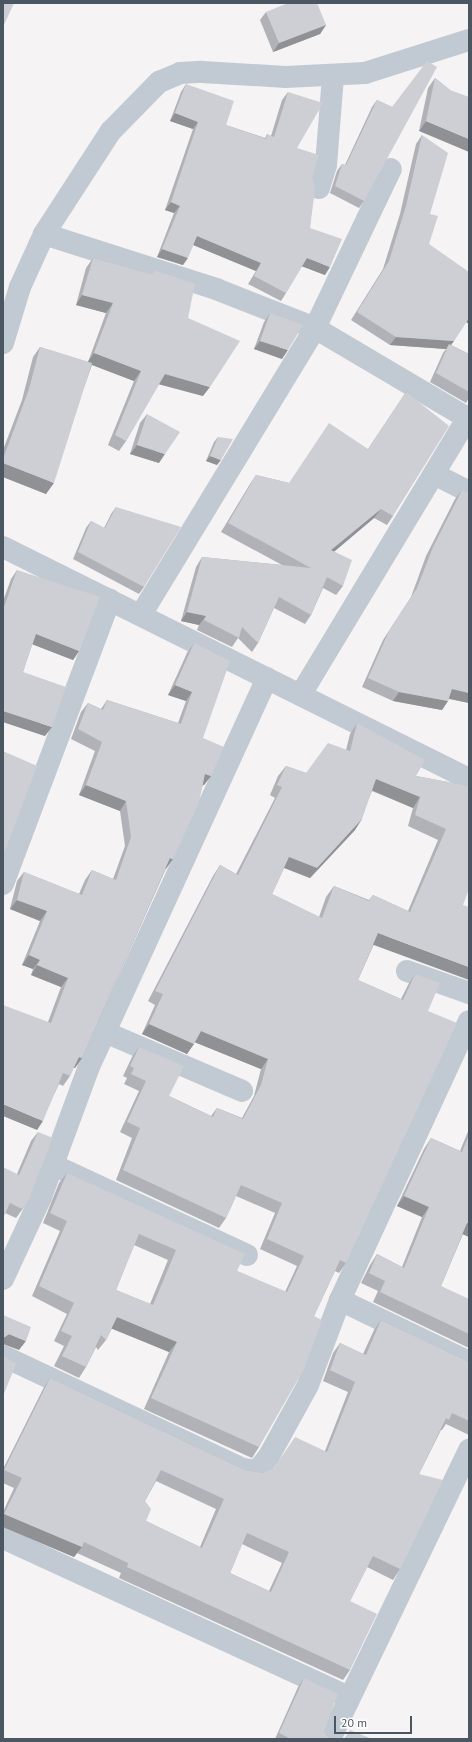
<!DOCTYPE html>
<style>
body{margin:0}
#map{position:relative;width:472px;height:1742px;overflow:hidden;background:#f5f3f3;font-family:"PT Sans",sans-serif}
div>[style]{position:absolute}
.minor>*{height:22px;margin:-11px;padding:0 11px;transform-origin:11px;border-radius:11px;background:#c1cad2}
.wall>*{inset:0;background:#b0b2b7}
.shaded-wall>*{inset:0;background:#909195}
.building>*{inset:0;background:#cdcfd5}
span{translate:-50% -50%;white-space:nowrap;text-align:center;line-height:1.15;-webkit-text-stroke:3.5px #fff;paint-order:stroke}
.frame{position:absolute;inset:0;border:4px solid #4a5661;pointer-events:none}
.scale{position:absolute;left:334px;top:1716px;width:78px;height:18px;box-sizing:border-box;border:2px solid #4a5661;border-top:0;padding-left:5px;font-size:12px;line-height:14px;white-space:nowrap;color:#4a5661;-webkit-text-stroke:3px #fff;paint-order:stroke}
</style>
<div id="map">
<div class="minor">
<i style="left:319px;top:188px;width:24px;rotate:-73deg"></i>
<i style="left:326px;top:165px;width:89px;rotate:-85.5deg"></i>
<i style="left:44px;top:234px;width:181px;rotate:17.7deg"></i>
<i style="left:216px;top:289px;width:106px;rotate:21.5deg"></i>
<i style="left:315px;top:328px;width:177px;rotate:30.6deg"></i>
<i style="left:3px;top:343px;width:59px;rotate:-73.1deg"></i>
<i style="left:20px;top:287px;width:58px;rotate:-65.6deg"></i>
<i style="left:44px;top:234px;width:123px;rotate:-57deg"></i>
<i style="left:111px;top:131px;width:69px;rotate:-45.6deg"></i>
<i style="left:159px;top:82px;width:23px;rotate:-23deg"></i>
<i style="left:180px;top:73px;width:22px;rotate:-3deg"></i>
<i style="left:202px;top:72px;width:84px;rotate:3.4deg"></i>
<i style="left:286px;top:77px;width:79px;rotate:-2.9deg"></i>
<i style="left:365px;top:73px;width:109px;rotate:-17.6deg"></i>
<i style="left:434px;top:474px;width:39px;rotate:27deg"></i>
<i style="left:3px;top:547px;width:521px;rotate:26.47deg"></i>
<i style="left:142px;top:613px;width:333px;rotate:-58.7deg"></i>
<i style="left:315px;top:328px;width:176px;rotate:-64.5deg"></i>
<i style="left:301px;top:694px;width:325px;rotate:-58.9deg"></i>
<i style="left:3px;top:884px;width:304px;rotate:-69.4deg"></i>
<i style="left:407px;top:971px;width:66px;rotate:19.5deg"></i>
<i style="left:107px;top:1033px;width:147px;rotate:23.2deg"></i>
<i style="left:51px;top:1164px;width:216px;rotate:24.9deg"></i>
<i style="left:3px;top:1279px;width:90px;rotate:-65.1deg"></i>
<i style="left:41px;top:1197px;width:136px;rotate:-69.8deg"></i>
<i style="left:88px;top:1069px;width:430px;rotate:-65.4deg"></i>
<i style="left:340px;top:1300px;width:307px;rotate:-65.2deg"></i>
<i style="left:3px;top:1356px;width:265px;rotate:25.2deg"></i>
<i style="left:243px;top:1469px;width:14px;rotate:8deg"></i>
<i style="left:257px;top:1471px;width:19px;rotate:-51deg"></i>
<i style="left:269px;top:1456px;width:81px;rotate:-61.2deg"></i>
<i style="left:308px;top:1385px;width:91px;rotate:-69.4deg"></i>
<i style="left:340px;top:1300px;width:143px;rotate:25.7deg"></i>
<i style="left:3px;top:1538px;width:381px;rotate:24.7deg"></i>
<i style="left:330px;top:1739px;width:321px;rotate:-64.3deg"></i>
</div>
<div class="wall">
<i style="clip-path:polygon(266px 12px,326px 25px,320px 34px,273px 52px,260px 20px)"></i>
<i style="clip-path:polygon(435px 78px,450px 90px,419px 131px,428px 88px)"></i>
<i style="clip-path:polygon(186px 84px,226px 125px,265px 138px,267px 134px,271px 136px,282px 100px,288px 92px,297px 148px,312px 177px,310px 228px,325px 275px,302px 266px,286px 293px,281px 301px,248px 284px,256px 271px,193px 245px,183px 265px,157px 257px,174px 213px,165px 210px,193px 129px,170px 121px,181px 92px)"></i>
<i style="clip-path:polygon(377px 100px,392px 107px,364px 201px,359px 208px,330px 193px,337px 171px,342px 164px,345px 165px,372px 107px)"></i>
<i style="clip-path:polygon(422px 135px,430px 214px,429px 244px,469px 324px,466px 322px,451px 345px,469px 354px,469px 398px,466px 403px,430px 382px,443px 353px,446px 349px,390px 345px,351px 320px,383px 269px,400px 214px,416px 144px)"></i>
<i style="clip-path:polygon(93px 258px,152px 274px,154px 270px,188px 318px,203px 396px,159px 384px,126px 441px,119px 451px,108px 445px,134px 381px,92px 365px,46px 494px,3px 477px,3px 450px,22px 400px,33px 357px,40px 347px,88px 362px,106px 313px,76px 305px,86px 268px)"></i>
<i style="clip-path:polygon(270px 313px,282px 359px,254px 349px,264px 322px)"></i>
<i style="clip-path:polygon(406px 392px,393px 516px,387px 525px,374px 518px,334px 552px,343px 586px,336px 595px,323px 588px,311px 615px,305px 624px,274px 608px,258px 643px,252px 652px,238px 638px,232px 647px,197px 630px,199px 625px,181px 621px,196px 567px,202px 557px,282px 565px,221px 532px,250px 484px,256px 475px,289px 483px,368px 449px)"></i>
<i style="clip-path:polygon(147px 414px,159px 463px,130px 454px,140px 423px)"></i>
<i style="clip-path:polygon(218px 437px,217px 465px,206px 461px,214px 442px)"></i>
<i style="clip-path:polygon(462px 490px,469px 703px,449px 699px,442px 710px,393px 701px,362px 687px,383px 640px,411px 597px,426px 556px,455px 499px)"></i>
<i style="clip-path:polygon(116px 507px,144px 587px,139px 594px,73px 559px,86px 528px,91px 521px,104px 528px,111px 514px)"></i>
<i style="clip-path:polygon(17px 570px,79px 651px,73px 660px,32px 644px,23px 672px,45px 736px,3px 722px,3px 601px,11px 579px)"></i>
<i style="clip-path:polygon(194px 643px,203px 738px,211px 776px,204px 785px,203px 785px,82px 1058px,75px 1068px,74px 1067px,70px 1076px,63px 1086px,59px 1084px,37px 1130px,48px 1022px,61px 987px,31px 975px,33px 969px,22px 965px,40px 921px,10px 909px,17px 881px,24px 872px,79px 894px,85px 880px,92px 870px,113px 879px,125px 846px,120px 811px,79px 795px,95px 751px,71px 739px,81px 712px,88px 703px,101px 709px,107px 700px,178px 723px,186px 701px,168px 695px,187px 653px)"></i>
<i style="clip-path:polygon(evenodd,357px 723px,416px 776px,469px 786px,469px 889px,374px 944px,358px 980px,401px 999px,408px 985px,415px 974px,428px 1011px,346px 1263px,339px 1273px,335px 1271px,314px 1316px,259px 1447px,252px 1458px,144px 1409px,169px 1352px,112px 1328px,106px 1340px,98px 1350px,96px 1347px,86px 1367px,79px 1378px,54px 1366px,64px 1346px,54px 1341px,67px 1314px,32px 1296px,60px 1231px,43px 1223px,59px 1183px,67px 1173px,237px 1271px,285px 1292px,297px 1266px,260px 1249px,275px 1213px,236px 1196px,226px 1218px,219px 1228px,116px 1180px,132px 1138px,120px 1132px,139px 1091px,124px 1084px,127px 1078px,123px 1076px,132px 1057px,139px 1047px,169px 1096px,211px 1116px,217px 1108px,242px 1118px,254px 1096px,261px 1069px,195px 1042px,187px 1054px,142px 1034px,155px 1005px,148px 1001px,213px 876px,220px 865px,236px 874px,275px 798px,270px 795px,278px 776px,286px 766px,306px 773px,346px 750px,350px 734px,357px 723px,372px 791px,413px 808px,408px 826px,438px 840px,408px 911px,373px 895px,369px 900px,334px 886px,326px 897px,319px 917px,272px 894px,284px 868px,310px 878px,355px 830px,372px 791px,357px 723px,134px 1245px,168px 1260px,150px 1304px,116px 1290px,134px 1245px)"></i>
<i style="clip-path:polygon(469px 1129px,469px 1237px,463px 1234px,441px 1286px,469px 1304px,469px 1348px,373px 1302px,378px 1291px,361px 1283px,370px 1265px,377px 1254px,402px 1267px,422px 1217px,397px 1206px,424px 1149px,431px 1138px,460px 1151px)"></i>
<i style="clip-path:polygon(38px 1132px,27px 1203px,16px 1218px,5px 1213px,17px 1174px,31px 1141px)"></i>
<i style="clip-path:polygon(evenodd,381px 1320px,469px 1362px,469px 1435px,446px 1424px,442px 1430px,441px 1430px,419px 1474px,400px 1569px,393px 1580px,367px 1567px,350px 1601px,350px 1670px,343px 1680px,119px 1578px,121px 1573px,77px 1553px,74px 1557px,3px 1527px,3px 1512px,14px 1488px,3px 1483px,3px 1469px,43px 1389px,50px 1378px,245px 1470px,263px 1473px,325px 1451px,348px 1392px,323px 1381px,333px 1353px,340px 1343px,363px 1354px,374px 1330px,381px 1320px,156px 1481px,216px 1509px,200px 1547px,146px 1521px,145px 1501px,156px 1481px,381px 1320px,242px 1544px,282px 1563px,269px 1591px,230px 1573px,242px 1544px)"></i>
<i style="clip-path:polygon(304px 1678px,324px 1731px,329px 1739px,275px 1739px,298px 1687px)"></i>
</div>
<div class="shaded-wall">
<i style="clip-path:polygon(326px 25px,320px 34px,273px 52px,279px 43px)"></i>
<i style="clip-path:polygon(175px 113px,198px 122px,193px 129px,170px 121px)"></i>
<i style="clip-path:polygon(426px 121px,469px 139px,469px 152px,419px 131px)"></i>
<i style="clip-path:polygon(171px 202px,180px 206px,174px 213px,165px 210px)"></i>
<i style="clip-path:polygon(197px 236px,261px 263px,256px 271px,191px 244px)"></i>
<i style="clip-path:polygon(162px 249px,188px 258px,183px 265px,157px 257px)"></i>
<i style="clip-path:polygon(307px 258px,330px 267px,325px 275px,301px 266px)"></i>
<i style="clip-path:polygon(82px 295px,113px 303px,106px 313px,76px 305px)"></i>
<i style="clip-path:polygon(469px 317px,469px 324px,466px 322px)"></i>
<i style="clip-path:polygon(396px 337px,454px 341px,448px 349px,449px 344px,446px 349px,390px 345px)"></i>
<i style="clip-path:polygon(260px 341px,288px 350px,282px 359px,254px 349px)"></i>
<i style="clip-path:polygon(94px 353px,141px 371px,134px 381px,87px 363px)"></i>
<i style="clip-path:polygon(165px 374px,210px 387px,203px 396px,158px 384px)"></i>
<i style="clip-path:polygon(137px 445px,165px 454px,159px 463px,130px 454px)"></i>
<i style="clip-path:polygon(210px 456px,221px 460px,217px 465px,206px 461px)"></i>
<i style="clip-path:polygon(3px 463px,54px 483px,46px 494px,3px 477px)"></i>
<i style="clip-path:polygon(381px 509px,374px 518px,324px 560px,331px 550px)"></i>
<i style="clip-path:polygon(187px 612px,206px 616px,199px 625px,181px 621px)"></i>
<i style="clip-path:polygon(36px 634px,79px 651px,73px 660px,29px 643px)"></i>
<i style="clip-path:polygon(175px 685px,192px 692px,186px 701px,168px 695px)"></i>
<i style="clip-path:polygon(452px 689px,469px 693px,469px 703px,446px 698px)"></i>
<i style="clip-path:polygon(399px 692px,448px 701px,442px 710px,393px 701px)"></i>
<i style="clip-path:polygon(3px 711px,52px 727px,45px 736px,3px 722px)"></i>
<i style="clip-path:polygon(205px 774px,211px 776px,204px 785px,198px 784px)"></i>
<i style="clip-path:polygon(376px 779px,420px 797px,413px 808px,369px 789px)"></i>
<i style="clip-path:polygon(86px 785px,126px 801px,120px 811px,79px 795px)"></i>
<i style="clip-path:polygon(362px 819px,355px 830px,310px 878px,282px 867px,289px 857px)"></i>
<i style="clip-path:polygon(170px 858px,173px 859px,166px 869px,163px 868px)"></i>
<i style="clip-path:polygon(17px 900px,47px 911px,40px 921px,10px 909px)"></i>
<i style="clip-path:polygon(378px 933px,469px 967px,469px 980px,371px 944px)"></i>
<i style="clip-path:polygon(29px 955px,40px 960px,33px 969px,22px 965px)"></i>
<i style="clip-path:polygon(37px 965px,68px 978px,61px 987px,31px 975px)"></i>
<i style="clip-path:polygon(149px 1024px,194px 1044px,187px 1054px,142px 1034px)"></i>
<i style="clip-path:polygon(201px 1031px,268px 1059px,261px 1069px,194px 1042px)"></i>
<i style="clip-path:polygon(79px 1057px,82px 1058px,75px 1068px,72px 1067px)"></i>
<i style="clip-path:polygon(3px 1104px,43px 1121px,37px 1130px,3px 1116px)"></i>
<i style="clip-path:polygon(404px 1196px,429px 1207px,422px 1217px,397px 1206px)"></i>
<i style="clip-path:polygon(467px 1223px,469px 1223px,469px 1237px,460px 1233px)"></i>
<i style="clip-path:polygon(117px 1317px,177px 1342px,169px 1352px,110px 1328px)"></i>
<i style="clip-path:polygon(9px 1334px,26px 1341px,19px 1350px,3px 1344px,3px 1338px)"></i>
<i style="clip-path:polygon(4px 1514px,82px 1547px,74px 1557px,3px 1527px,3px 1516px)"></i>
</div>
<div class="building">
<i style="clip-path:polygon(3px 3px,14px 3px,3px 27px)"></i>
<i style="clip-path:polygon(288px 3px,317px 3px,326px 25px,279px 43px,266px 12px)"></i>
<i style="clip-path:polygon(427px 61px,437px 67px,364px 201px,335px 186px,342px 164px,346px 165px,377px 100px,392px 107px)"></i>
<i style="clip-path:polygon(435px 78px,450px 90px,469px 97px,469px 139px,426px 121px)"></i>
<i style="clip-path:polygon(186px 84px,234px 101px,226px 125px,266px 139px,267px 134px,274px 137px,288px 92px,323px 103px,297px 148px,319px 155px,312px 177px,315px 189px,310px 228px,342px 239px,330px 267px,307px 258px,286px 293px,254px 276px,261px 263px,197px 236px,188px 258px,162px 249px,180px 206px,171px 202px,198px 122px,175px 113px)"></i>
<i style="clip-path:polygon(422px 135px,448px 153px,430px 214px,438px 216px,429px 244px,469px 272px,469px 318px,454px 341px,396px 337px,357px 312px,389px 261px,406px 206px)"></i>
<i style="clip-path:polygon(93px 258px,152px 274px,154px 270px,195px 284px,188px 318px,240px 341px,210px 387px,165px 374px,126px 441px,115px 435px,141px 371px,94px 353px,113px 303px,82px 295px)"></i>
<i style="clip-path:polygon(270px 313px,303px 325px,288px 350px,260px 341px)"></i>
<i style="clip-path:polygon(449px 344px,469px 354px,469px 392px,436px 373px)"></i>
<i style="clip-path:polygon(40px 347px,92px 363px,54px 483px,3px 463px,3px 459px,29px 389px)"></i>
<i style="clip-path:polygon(406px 392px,449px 426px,393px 516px,381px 509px,331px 550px,352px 560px,343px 586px,327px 577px,311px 615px,279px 597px,258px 643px,242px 627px,239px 638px,204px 620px,206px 616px,187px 612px,202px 557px,311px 568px,228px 523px,256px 475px,289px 483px,329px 423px,368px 449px)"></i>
<i style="clip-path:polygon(147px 414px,180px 432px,165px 454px,137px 445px)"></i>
<i style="clip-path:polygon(218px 437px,233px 439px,221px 460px,210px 456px)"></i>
<i style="clip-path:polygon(462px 490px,469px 493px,469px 693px,452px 689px,448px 701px,399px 692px,368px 678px,389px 631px,417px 588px,433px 547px)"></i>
<i style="clip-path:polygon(116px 507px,181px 527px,144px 587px,78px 552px,91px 521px,105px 528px)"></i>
<i style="clip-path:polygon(17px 570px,100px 597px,79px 651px,36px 634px,23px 672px,66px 687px,52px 727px,3px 711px,3px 610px)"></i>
<i style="clip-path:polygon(194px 643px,230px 661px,203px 738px,224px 747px,211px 776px,205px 774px,199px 802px,173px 859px,170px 858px,82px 1058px,79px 1057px,70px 1076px,63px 1073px,43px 1121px,3px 1104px,3px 1005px,51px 1023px,68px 978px,37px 965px,40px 960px,29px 955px,47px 911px,17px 900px,24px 872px,82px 895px,92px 870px,116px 880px,131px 837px,126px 801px,86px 785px,102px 742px,78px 729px,88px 703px,103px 710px,107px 700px,181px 724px,192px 692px,175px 685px)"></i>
<i style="clip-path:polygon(evenodd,357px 723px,425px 760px,416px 776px,469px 786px,469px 889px,463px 905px,469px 907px,469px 967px,378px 933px,358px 980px,403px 1000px,415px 974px,440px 983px,428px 1011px,457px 1023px,346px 1263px,340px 1260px,314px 1316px,322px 1320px,304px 1369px,259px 1447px,151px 1398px,177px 1342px,117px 1317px,106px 1340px,101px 1335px,86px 1367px,62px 1356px,72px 1336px,61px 1331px,74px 1303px,39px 1286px,67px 1221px,50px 1213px,67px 1173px,245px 1254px,237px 1271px,287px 1292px,304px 1256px,267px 1239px,282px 1203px,241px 1185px,226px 1218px,123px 1170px,140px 1128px,127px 1122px,146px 1081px,131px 1074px,134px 1068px,130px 1066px,139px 1047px,184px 1066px,169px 1096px,213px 1117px,217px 1108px,243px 1119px,261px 1085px,268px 1059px,201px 1031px,194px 1044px,149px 1024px,163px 994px,155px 991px,220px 865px,238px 875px,282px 787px,277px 785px,286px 766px,306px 773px,328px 743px,350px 751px,357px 723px,376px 779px,420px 797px,415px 815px,446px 829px,410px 912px,373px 895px,369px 901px,334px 886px,322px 918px,272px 894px,289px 857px,317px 868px,362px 819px,376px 779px,357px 723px,139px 1234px,176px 1250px,153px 1305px,116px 1290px,139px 1234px)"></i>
<i style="clip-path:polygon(3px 751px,37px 766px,3px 856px)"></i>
<i style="clip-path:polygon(38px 1132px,53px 1138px,27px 1203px,22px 1209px,10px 1203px,3px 1218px,3px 1167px,19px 1175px)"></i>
<i style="clip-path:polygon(469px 1135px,469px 1223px,467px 1223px,441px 1286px,469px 1299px,469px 1334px,380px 1292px,385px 1281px,369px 1273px,377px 1254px,404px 1268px,429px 1207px,404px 1196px,431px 1138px,462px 1152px)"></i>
<i style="clip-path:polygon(3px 1315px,31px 1327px,26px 1341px,9px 1334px,3px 1338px)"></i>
<i style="clip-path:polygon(evenodd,381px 1320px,469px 1362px,469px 1421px,452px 1413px,449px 1420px,446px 1418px,419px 1474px,443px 1480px,400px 1569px,373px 1556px,350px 1601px,377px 1614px,350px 1670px,127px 1567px,128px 1563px,84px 1542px,82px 1547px,4px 1514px,22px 1478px,4px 1470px,50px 1378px,245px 1470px,263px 1473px,274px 1468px,295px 1437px,327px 1452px,355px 1382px,330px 1370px,340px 1343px,366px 1355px,381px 1320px,161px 1470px,224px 1499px,202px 1548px,146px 1521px,151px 1509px,145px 1501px,161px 1470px,381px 1320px,247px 1533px,289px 1552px,271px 1592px,230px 1573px,247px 1533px)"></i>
<i style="clip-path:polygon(3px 1356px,16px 1364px,3px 1396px)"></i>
<i style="clip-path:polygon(304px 1678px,338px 1694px,324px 1731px,329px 1739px,291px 1739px,279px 1733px)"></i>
<i style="clip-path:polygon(350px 1730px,372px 1739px,344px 1739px)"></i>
</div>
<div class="frame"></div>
<div class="scale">20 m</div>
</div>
